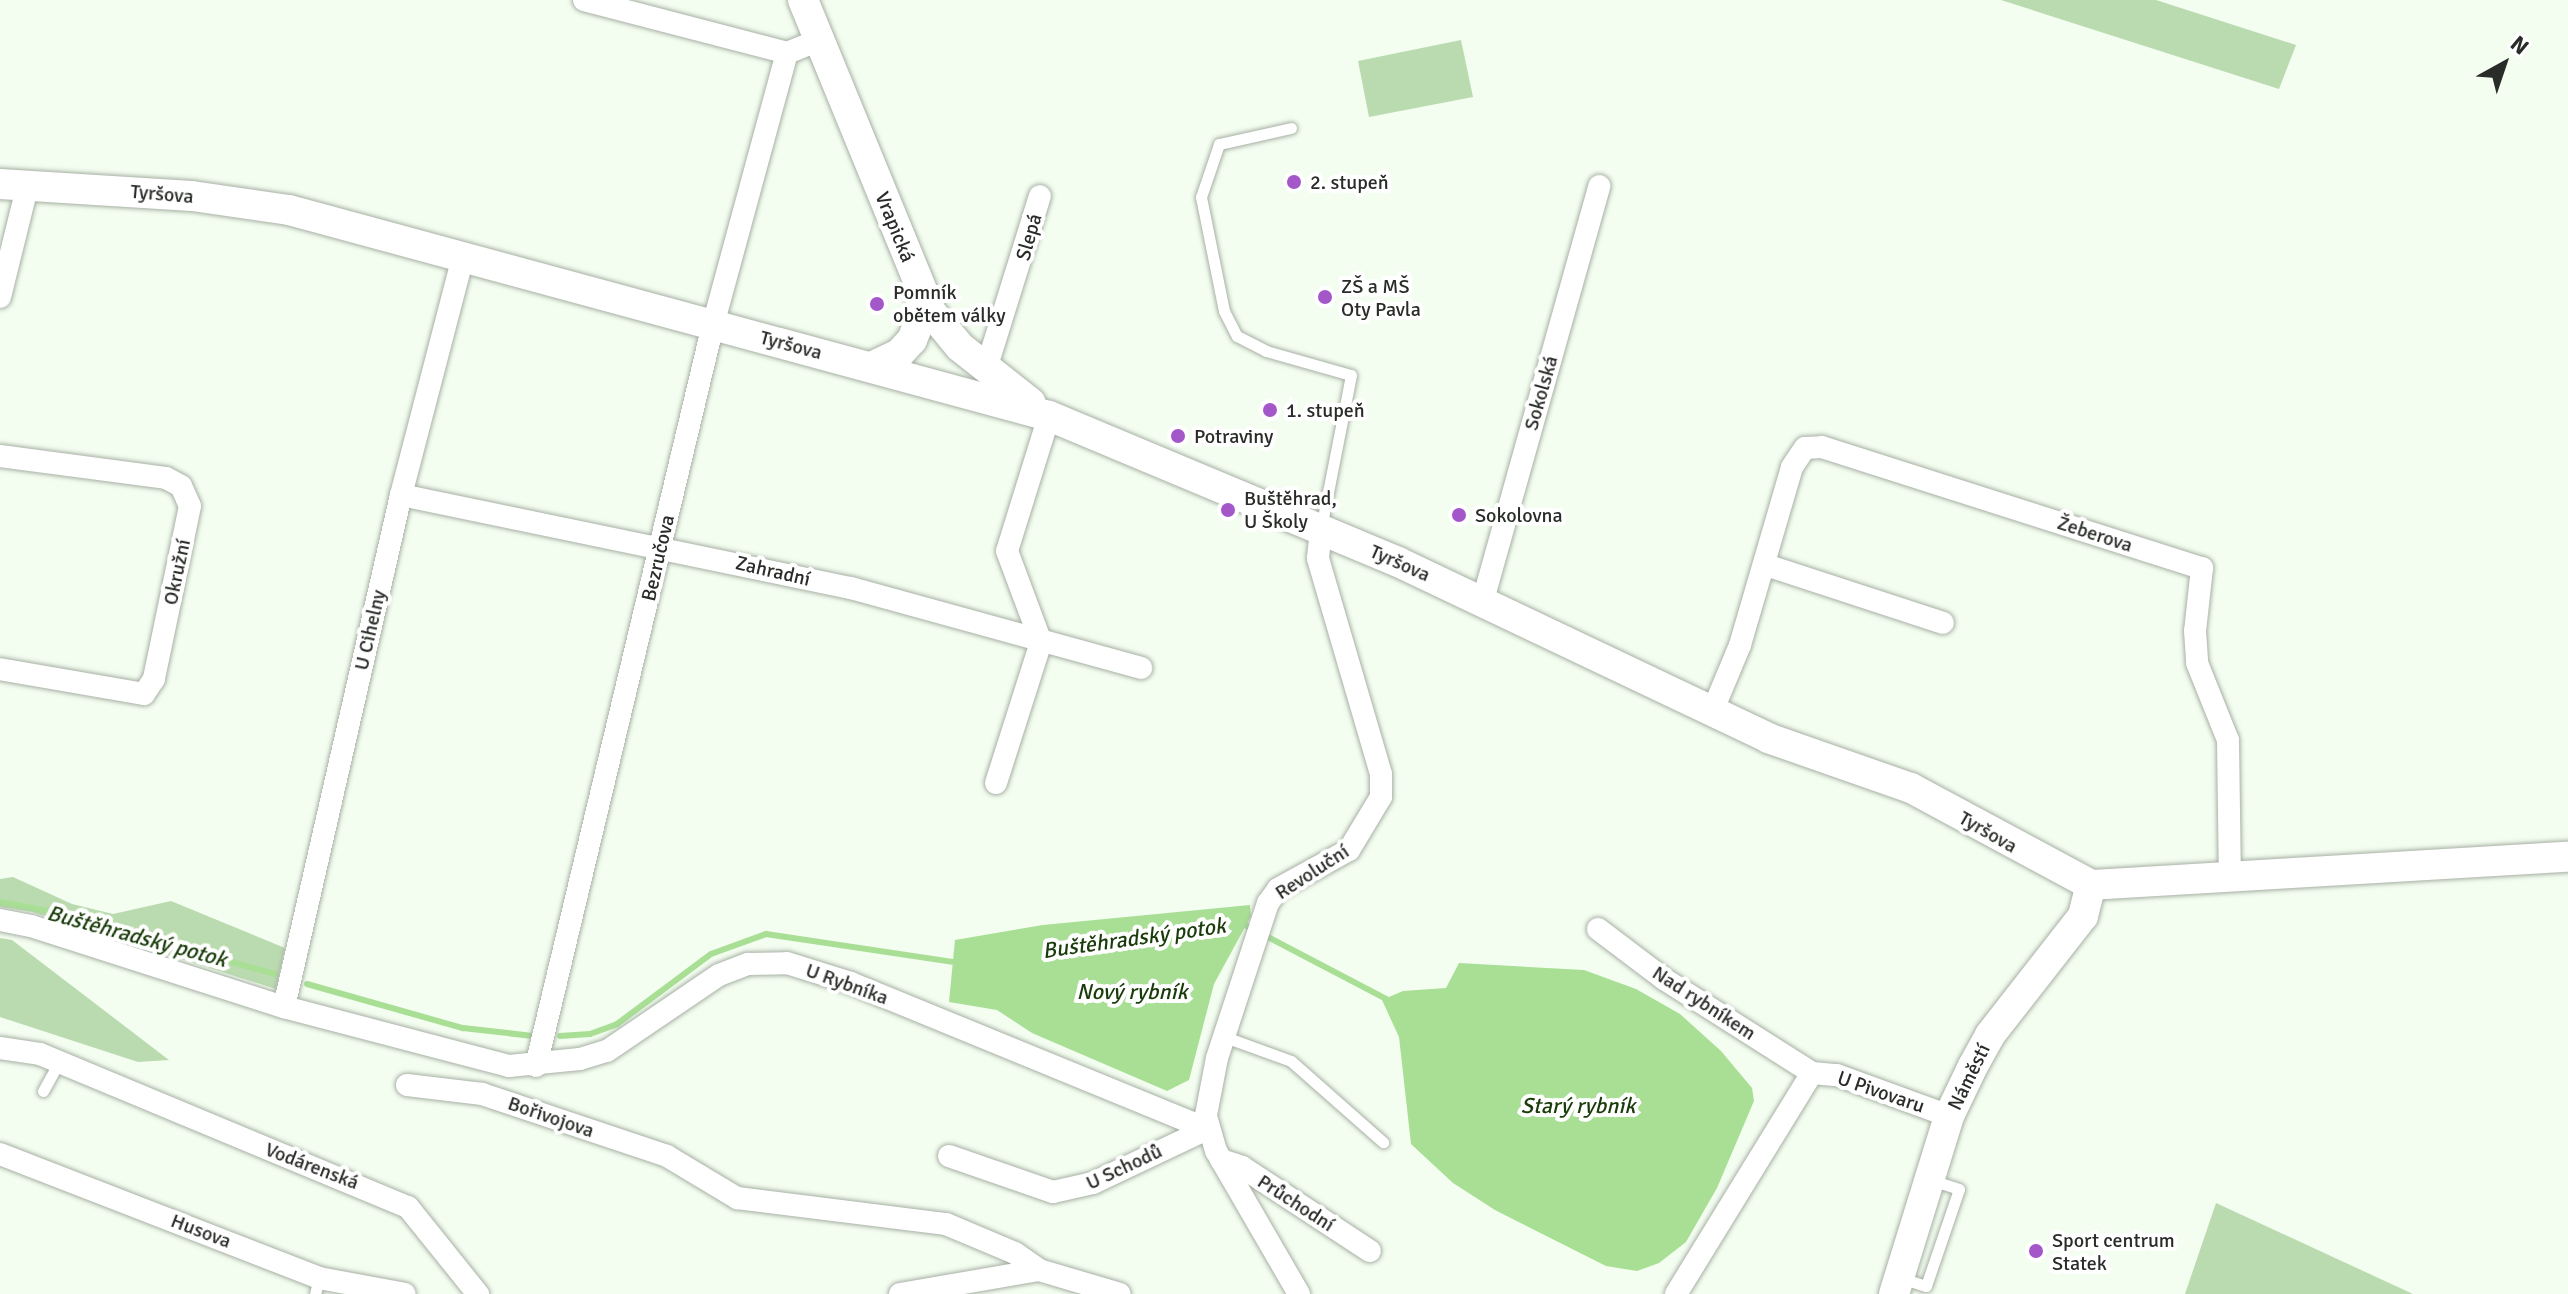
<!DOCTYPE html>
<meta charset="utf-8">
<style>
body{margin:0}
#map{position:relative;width:2568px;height:1294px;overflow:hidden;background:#f3fdf0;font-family:Signika,sans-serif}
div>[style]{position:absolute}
.green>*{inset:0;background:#badbaf}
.water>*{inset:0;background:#a8df95}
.stream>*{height:6px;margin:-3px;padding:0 3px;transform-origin:3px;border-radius:3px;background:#a8df95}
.roads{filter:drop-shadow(0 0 2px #a7b0a4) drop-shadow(0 0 2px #a7b0a4)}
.lane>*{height:11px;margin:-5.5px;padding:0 5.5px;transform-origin:5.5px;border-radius:5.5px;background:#fff}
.street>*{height:22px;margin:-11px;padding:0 11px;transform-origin:11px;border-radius:11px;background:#fff}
.secondary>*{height:30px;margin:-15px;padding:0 15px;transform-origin:15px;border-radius:15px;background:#fff}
.dots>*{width:22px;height:22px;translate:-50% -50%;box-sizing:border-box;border:4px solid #fff;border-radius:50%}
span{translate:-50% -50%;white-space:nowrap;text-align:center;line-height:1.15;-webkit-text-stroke:8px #fff;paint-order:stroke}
.poi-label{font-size:20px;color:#292c28}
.left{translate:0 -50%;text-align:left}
.street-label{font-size:20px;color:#292c28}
.water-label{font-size:22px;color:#193c0a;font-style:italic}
.north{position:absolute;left:2464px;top:24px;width:80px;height:80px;-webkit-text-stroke:6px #fff;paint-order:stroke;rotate:40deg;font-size:22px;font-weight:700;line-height:32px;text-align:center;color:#292c28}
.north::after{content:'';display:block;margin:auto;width:28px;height:36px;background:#292c28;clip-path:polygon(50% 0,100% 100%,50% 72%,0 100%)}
</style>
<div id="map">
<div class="green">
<i style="clip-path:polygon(2001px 0,2156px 0,2296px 45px,2279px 89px)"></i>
<i style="clip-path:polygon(1461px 40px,1473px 97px,1369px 117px,1358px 61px)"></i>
<i style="clip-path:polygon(13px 877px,72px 904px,113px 914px,171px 901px,285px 948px,276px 989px,32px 912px,0 907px,0 879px)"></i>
<i style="clip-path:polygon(0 938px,12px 940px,169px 1060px,138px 1062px,0 1017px)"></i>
<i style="clip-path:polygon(2216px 1203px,2413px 1294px,2185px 1294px)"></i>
</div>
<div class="water">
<i style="clip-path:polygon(1250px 905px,1251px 916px,1214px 984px,1189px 1080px,1167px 1091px,1032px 1033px,997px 1010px,949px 1002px,955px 940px,1043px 925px)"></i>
<i style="clip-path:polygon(1459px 963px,1584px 970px,1636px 989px,1680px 1014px,1721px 1051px,1752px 1088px,1754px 1101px,1717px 1188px,1686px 1242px,1659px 1263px,1637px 1271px,1606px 1266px,1495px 1210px,1453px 1183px,1411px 1144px,1399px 1037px,1382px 1000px,1403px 991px,1446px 988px)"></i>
</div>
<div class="stream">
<i style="left:0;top:902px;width:55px;rotate:10.5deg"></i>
<i style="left:54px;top:912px;width:229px;rotate:15.7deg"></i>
<i style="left:1241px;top:923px;width:168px;rotate:27.6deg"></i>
<i style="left:307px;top:984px;width:162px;rotate:15.8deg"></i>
<i style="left:463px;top:1028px;width:70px;rotate:6.5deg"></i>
<i style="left:560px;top:1036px;width:30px;rotate:-4deg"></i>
<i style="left:590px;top:1034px;width:29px;rotate:-20deg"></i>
<i style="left:617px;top:1024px;width:117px;rotate:-36.7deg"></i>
<i style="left:711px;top:954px;width:59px;rotate:-20deg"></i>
<i style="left:766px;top:934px;width:197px;rotate:8.5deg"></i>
</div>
<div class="roads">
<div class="lane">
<i style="left:1291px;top:128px;width:74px;rotate:167.5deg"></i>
<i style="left:1219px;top:144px;width:56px;rotate:108.8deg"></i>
<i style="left:1201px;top:197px;width:116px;rotate:78.6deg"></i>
<i style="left:1224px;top:311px;width:28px;rotate:63deg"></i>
<i style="left:1237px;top:336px;width:33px;rotate:27deg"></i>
<i style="left:1266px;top:351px;width:88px;rotate:15.8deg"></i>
<i style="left:1351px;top:375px;width:156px;rotate:101.1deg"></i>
<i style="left:1225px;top:1037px;width:70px;rotate:20deg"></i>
<i style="left:1291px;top:1061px;width:123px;rotate:41.4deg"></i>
<i style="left:43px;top:1091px;width:33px;rotate:-61deg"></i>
<i style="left:1901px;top:1278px;width:26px;rotate:18deg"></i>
<i style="left:1926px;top:1286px;width:102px;rotate:-71.2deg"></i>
<i style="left:1959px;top:1189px;width:32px;rotate:-162deg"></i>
<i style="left:315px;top:1294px;width:16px;rotate:-76deg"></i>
</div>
<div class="street">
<i style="left:584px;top:0;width:210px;rotate:14.6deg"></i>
<i style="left:787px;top:53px;width:35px;rotate:-22deg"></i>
<i style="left:0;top:297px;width:116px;rotate:-76.1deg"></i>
<i style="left:986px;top:369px;width:181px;rotate:-72.7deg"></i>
<i style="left:0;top:456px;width:167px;rotate:7.5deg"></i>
<i style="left:166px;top:478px;width:17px;rotate:28deg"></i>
<i style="left:181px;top:486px;width:22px;rotate:66deg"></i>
<i style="left:190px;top:506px;width:177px;rotate:101.8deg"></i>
<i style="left:154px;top:679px;width:18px;rotate:124deg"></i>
<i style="left:144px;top:694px;width:146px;rotate:-170.2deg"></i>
<i style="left:401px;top:495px;width:460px;rotate:11.7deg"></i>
<i style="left:851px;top:588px;width:301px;rotate:15.4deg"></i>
<i style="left:1766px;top:565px;width:186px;rotate:18.1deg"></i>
<i style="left:1483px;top:600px;width:430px;rotate:-74.3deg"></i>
<i style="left:1712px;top:712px;width:73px;rotate:-67.3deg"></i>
<i style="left:1740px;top:645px;width:185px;rotate:-73.7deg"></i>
<i style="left:1792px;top:467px;width:23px;rotate:-56deg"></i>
<i style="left:1805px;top:448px;width:17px;rotate:-3deg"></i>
<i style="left:1822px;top:447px;width:399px;rotate:17.7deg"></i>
<i style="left:2202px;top:568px;width:63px;rotate:96.3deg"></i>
<i style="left:2195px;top:631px;width:32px;rotate:86deg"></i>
<i style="left:2197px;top:663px;width:83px;rotate:68.1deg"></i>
<i style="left:2228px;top:740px;width:137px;rotate:89.2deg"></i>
<i style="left:996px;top:783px;width:148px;rotate:-72.3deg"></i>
<i style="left:1041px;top:642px;width:97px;rotate:-110.5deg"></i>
<i style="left:1007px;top:551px;width:141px;rotate:-72.7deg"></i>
<i style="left:0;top:920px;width:32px;rotate:11deg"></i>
<i style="left:31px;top:926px;width:266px;rotate:17.8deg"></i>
<i style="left:284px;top:1007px;width:233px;rotate:14.7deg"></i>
<i style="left:509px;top:1066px;width:71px;rotate:-5.6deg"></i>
<i style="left:580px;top:1059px;width:28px;rotate:-17deg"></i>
<i style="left:607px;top:1051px;width:135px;rotate:-34.2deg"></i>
<i style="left:719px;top:975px;width:31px;rotate:-21deg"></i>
<i style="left:748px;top:964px;width:39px;rotate:-1deg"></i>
<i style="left:787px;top:963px;width:67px;rotate:17.4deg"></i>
<i style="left:851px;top:983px;width:385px;rotate:22.3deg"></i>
<i style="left:1598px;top:929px;width:83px;rotate:37.1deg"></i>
<i style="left:1664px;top:979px;width:175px;rotate:32.4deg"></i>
<i style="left:284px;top:1007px;width:525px;rotate:-77.13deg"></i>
<i style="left:401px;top:495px;width:249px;rotate:-75.4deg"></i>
<i style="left:0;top:1048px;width:40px;rotate:8.5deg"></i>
<i style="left:40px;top:1054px;width:399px;rotate:22.6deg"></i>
<i style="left:408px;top:1207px;width:112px;rotate:51.2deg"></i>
<i style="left:536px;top:1066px;width:762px;rotate:-76.57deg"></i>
<i style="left:713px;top:325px;width:282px;rotate:-74.8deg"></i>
<i style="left:1812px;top:1073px;width:25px;rotate:5deg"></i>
<i style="left:1837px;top:1075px;width:119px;rotate:20.1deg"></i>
<i style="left:407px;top:1085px;width:76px;rotate:6.8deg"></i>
<i style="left:482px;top:1094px;width:195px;rotate:18.5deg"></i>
<i style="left:667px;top:1156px;width:82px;rotate:31deg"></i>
<i style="left:737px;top:1198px;width:211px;rotate:7.1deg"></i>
<i style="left:946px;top:1224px;width:75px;rotate:22.8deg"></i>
<i style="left:1015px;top:1253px;width:29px;rotate:35deg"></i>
<i style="left:0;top:1154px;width:342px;rotate:21.2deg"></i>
<i style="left:319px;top:1278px;width:87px;rotate:10.5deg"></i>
<i style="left:949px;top:1156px;width:110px;rotate:19.1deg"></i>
<i style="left:1053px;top:1192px;width:41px;rotate:-12.7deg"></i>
<i style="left:1093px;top:1183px;width:126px;rotate:-25.3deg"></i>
<i style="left:1221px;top:1160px;width:22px;rotate:18deg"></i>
<i style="left:1242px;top:1167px;width:153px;rotate:33.3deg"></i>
<i style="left:900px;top:1294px;width:141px;rotate:-9.8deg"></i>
<i style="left:1039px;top:1270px;width:84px;rotate:16.5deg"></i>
<i style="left:1299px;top:1294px;width:165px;rotate:-120.1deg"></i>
<i style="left:1216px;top:1151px;width:37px;rotate:-106deg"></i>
<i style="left:1206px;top:1115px;width:58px;rotate:-79.1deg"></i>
<i style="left:1217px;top:1058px;width:163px;rotate:-71.8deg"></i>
<i style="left:1268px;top:903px;width:17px;rotate:-54deg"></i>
<i style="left:1278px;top:889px;width:81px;rotate:-28.8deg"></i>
<i style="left:1349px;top:850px;width:62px;rotate:-58.9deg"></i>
<i style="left:1381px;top:797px;width:23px;rotate:-90deg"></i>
<i style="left:1381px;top:774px;width:225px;rotate:-106.3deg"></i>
<i style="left:1318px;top:558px;width:30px;rotate:-84deg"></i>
<i style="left:1676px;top:1294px;width:259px;rotate:-58.4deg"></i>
</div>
<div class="secondary">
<i style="left:803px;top:0;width:337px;rotate:67.7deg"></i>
<i style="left:931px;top:312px;width:45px;rotate:50.4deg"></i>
<i style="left:960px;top:347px;width:90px;rotate:38.3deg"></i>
<i style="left:0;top:184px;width:192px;rotate:3.6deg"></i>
<i style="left:192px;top:196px;width:98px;rotate:8.2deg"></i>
<i style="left:289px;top:210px;width:787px;rotate:15.17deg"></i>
<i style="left:1049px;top:416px;width:378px;rotate:22.7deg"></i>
<i style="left:1398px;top:562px;width:410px;rotate:25.4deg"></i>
<i style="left:1768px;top:738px;width:151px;rotate:19.3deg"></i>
<i style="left:1911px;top:788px;width:204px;rotate:28.3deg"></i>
<i style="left:2091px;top:885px;width:478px;rotate:-3.4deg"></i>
<i style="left:871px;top:367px;width:31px;rotate:-25deg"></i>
<i style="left:899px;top:354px;width:19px;rotate:-47deg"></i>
<i style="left:912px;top:340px;width:24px;rotate:-68deg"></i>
<i style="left:921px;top:318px;width:25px;rotate:-88deg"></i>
<i style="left:1894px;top:1294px;width:186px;rotate:-72.8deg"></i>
<i style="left:1949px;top:1116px;width:55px;rotate:-64.4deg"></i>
<i style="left:1973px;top:1066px;width:35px;rotate:-61deg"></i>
<i style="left:1990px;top:1035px;width:151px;rotate:-52deg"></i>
<i style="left:2083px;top:916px;width:32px;rotate:-76deg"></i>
</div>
</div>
<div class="dots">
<i style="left:1294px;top:182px;background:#a357c9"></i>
<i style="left:1325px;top:297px;background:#a357c9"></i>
<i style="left:877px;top:304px;background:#a357c9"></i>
<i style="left:1270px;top:410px;background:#a357c9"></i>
<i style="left:1178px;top:436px;background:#a357c9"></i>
<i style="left:1228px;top:510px;background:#a357c9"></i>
<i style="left:1459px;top:515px;background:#a357c9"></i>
<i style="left:2036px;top:1251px;background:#a357c9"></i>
</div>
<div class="poi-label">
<span class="left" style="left:1310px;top:182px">2. stupeň</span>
<span class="left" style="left:1341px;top:298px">ZŠ a MŠ<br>Oty Pavla</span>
<span class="left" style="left:893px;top:304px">Pomník<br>obětem války</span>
<span class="left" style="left:1286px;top:410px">1. stupeň</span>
<span class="left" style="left:1194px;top:436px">Potraviny</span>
<span class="left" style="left:1244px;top:510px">Buštěhrad,<br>U Školy</span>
<span class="left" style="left:1475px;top:515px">Sokolovna</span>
<span class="left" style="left:2052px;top:1252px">Sport centrum<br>Statek</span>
</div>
<div class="street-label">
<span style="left:162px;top:194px;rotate:5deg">Tyršova</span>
<span style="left:895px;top:227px;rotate:68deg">Vrapická</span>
<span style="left:1029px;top:237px;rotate:-74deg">Slepá</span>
<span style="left:791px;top:345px;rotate:15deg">Tyršova</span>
<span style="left:1541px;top:393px;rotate:-74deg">Sokolská</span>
<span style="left:2095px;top:534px;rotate:18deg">Žeberova</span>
<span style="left:658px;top:558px;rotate:-77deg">Bezručova</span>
<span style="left:1400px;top:563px;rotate:24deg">Tyršova</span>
<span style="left:773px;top:571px;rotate:13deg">Zahradní</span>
<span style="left:177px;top:572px;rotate:-78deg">Okružní</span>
<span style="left:370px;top:630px;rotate:-77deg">U Cihelny</span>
<span style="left:1988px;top:832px;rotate:30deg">Tyršova</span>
<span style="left:1312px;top:872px;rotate:-33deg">Revoluční</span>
<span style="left:847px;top:984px;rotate:20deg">U Rybníka</span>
<span style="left:1704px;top:1003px;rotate:33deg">Nad rybníkem</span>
<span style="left:1969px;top:1077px;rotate:-64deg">Náměstí</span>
<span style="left:1881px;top:1092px;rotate:19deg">U Pivovaru</span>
<span style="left:551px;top:1117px;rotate:19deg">Bořivojova</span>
<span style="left:312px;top:1166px;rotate:21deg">Vodárenská</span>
<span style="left:1124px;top:1167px;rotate:-25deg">U Schodů</span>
<span style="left:1296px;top:1203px;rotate:33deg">Průchodní</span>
<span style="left:201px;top:1231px;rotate:21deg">Husova</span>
</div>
<div class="water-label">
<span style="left:137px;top:936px;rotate:15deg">Buštěhradský potok</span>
<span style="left:1134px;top:938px;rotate:-8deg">Buštěhradský potok</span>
<span style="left:1132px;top:992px">Nový rybník</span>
<span style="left:1578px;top:1106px">Starý rybník</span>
</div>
<div class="north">N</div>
</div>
